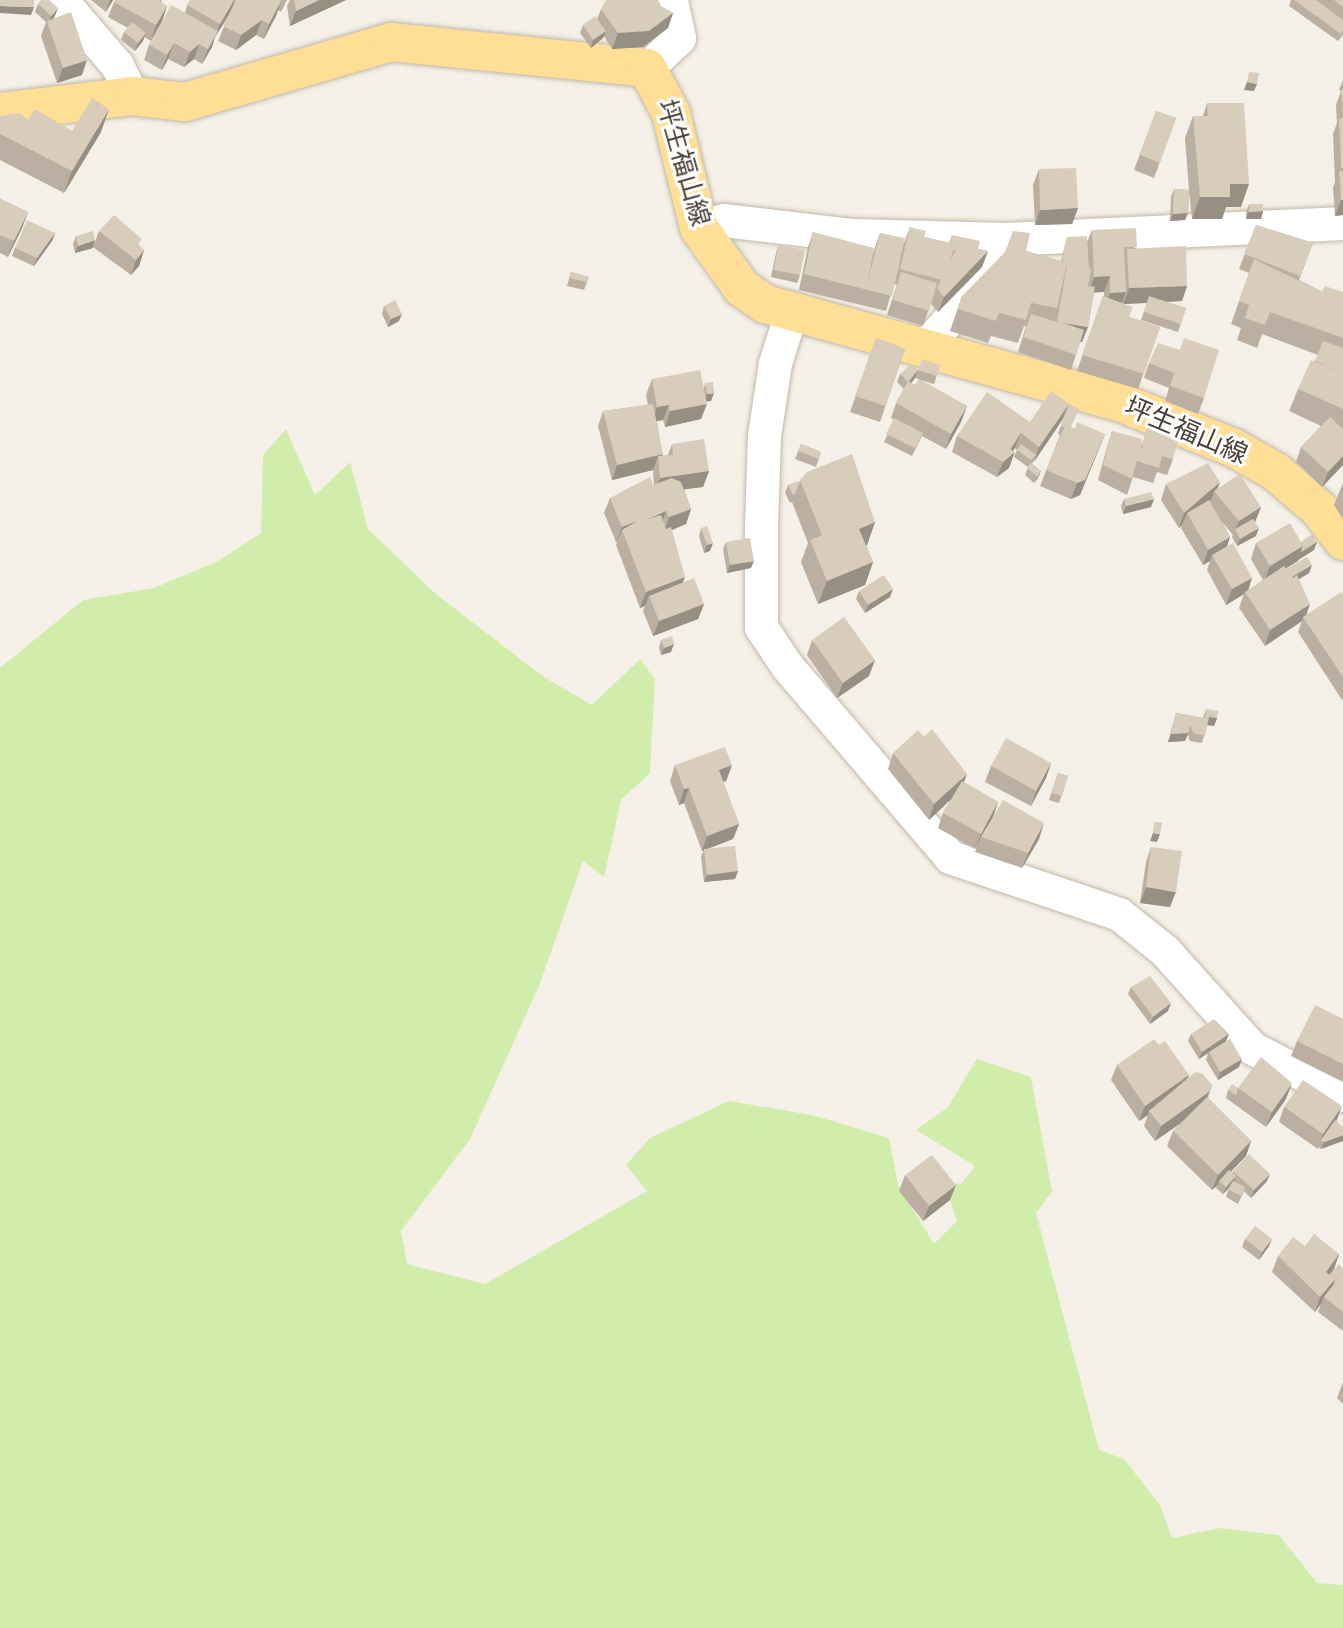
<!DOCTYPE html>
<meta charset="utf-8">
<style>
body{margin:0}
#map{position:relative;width:1343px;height:1628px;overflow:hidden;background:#f5f0e7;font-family:Jost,"Noto Sans JP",sans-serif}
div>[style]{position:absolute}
.green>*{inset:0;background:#d1edab}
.roads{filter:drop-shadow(0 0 2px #c1b8a8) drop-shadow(0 0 2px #c1b8a8)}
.minor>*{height:33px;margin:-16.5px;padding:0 16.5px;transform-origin:16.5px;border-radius:16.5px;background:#fff}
.major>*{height:38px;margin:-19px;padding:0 19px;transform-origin:19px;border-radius:19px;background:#ffdf95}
.wall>*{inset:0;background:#baafa1}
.shaded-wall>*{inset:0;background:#978f83}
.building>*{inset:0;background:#d8ccbb}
span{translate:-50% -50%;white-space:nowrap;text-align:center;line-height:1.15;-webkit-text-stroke:6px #fff;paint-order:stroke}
.street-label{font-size:26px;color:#494135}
</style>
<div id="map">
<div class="green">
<i style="clip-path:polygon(286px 429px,315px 495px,350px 462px,368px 529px,437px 595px,544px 677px,592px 705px,640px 659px,655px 679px,650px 773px,621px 800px,604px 877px,583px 861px,539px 986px,470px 1139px,401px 1231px,407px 1264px,485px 1284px,647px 1191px,626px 1165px,650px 1138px,729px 1101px,812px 1115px,889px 1138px,898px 1185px,934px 1244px,957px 1221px,944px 1182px,961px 1184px,975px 1166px,916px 1130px,947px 1108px,977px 1059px,1031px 1077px,1052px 1192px,1036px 1213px,1099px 1450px,1124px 1459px,1160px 1505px,1172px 1538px,1219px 1528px,1279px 1535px,1317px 1583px,1343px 1585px,1343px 1628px,0 1628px,0 668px,83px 600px,154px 588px,218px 561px,261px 533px,263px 455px)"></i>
</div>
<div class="roads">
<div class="minor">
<i style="left:61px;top:0;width:86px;rotate:49.3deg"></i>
<i style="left:117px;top:65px;width:34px;rotate:64deg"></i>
<i style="left:647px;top:68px;width:44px;rotate:-43.2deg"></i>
<i style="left:679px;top:38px;width:39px;rotate:-102deg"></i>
<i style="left:699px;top:228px;width:25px;rotate:-18deg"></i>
<i style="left:723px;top:220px;width:131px;rotate:6.6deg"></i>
<i style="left:853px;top:235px;width:151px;rotate:1.5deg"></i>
<i style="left:1004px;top:239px;width:339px;rotate:-2.7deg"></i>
<i style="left:791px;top:313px;width:52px;rotate:107.7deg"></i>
<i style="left:775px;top:363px;width:74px;rotate:98.6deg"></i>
<i style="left:764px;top:436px;width:91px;rotate:91.9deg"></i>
<i style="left:761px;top:527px;width:100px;rotate:90deg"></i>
<i style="left:761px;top:627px;width:47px;rotate:56.3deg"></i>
<i style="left:787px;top:666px;width:251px;rotate:49.5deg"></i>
<i style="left:950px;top:857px;width:178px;rotate:18.6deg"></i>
<i style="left:1119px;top:914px;width:59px;rotate:38.8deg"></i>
<i style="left:1165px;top:951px;width:130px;rotate:48.1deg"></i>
<i style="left:1252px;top:1048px;width:102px;rotate:27.3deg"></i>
<i style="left:925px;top:346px;width:78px;rotate:-48.1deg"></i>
<i style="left:977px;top:288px;width:56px;rotate:-61.1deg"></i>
</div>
<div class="major">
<i style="left:0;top:112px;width:133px;rotate:-6.9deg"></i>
<i style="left:132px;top:96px;width:53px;rotate:6.5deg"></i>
<i style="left:185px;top:102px;width:215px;rotate:-16.2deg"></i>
<i style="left:391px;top:42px;width:257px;rotate:5.8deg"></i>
<i style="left:647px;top:68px;width:51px;rotate:61.9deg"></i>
<i style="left:671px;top:113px;width:118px;rotate:76.3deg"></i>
<i style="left:699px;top:228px;width:74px;rotate:54.4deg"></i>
<i style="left:742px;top:288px;width:28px;rotate:35deg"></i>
<i style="left:765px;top:304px;width:370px;rotate:15.5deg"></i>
<i style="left:1122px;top:403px;width:121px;rotate:21.9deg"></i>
<i style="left:1234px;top:448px;width:48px;rotate:29.7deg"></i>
<i style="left:1276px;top:472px;width:58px;rotate:40.8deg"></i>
<i style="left:1320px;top:510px;width:39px;rotate:53deg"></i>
</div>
</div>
<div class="wall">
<i style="clip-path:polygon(91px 0,113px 0,106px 12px)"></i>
<i style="clip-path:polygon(115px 0,162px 0,161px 2px,167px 6px,162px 21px,151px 41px,144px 37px,143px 41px,135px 51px,121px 40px,124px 32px,128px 28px,108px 17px)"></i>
<i style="clip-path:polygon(235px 0,233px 6px,236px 0,287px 0,281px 12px,278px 10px,264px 39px,256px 35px,236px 50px,218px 41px,229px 15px,215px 37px,212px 47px,202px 64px,194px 59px,184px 67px,168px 59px,162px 70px,144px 60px,149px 45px,185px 13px,187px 5px)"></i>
<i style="clip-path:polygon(290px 0,346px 0,290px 26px,287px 6px)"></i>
<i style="clip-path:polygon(1291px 0,1343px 0,1343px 35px,1338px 41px,1289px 6px)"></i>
<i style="clip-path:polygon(38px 4px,55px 16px,52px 19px,82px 75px,57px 83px,41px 36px,46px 22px,35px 12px)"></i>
<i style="clip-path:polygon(662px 7px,673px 13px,668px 28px,643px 47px,612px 49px,604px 36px,603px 38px,591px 48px,580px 33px,583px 25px,597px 19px,601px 9px)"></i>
<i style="clip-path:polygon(1343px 80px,1343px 215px,1335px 216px,1333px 187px,1335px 182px,1333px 134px,1337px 123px,1336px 105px,1341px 91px,1339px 90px)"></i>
<i style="clip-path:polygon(1207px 103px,1241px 207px,1226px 207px,1222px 219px,1192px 219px,1189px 191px,1188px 213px,1185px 220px,1170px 221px,1171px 197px,1174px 189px,1189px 190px,1185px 138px,1193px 116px,1203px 116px)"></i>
<i style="clip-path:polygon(1156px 111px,1176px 118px,1154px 178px,1134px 170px)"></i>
<i style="clip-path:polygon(0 116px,28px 120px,72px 131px,101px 132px,64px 193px,0 160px)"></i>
<i style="clip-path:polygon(1039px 169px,1078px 208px,1072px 224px,1035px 225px,1033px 185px)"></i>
<i style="clip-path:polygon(0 199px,28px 212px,22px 228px,8px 257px,0 253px)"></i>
<i style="clip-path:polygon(1249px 204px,1263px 211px,1261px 219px,1246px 219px,1246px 212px)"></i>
<i style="clip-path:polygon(1256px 225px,1313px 243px,1299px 280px,1322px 292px,1343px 292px,1343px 465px,1322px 487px,1296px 462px,1301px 447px,1321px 426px,1289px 411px,1298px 389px,1315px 361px,1318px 355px,1262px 334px,1257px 348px,1237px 340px,1241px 328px,1231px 324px,1249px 273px,1239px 269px)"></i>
<i style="clip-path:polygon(910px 227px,924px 237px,949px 243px,952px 235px,978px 249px,988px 251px,982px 267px,938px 312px,931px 304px,934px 294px,923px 326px,887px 315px,897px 285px,894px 284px,886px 311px,799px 290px,808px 247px,813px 232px,873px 253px,880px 233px,904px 243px)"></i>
<i style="clip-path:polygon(1092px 230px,1136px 248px,1187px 286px,1182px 301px,1166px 302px,1186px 308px,1178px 332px,1141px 320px,1147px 303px,1124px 304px,1129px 317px,1160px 327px,1138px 389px,1077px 371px,1103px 296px,1104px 296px,1104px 292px,1094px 292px,1088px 327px,1082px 342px,1080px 342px,1071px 370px,1018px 352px,1026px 326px,1024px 326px,1018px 343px,991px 336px,988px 343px,950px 331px,962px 296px,1026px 251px,1061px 261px,1067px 237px,1087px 242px)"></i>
<i style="clip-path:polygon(99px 231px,139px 246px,144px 250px,139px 266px,131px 275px,93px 247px)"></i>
<i style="clip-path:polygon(55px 233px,52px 241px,34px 266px,12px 256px,15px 248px)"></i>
<i style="clip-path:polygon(76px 236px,93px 248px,75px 253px,73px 244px)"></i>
<i style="clip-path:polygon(778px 245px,800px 275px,797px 283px,771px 277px,776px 253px)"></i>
<i style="clip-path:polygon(571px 272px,589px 277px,584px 290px,567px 286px)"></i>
<i style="clip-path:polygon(384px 306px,399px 321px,388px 327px,382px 314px)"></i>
<i style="clip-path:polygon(876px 338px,905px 349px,880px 422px,850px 412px)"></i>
<i style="clip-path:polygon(1180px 350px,1204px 398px,1198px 414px,1165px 401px,1169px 388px,1144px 378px,1149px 363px)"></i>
<i style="clip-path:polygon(evenodd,940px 365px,934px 384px,920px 380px,967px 406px,961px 422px,946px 449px,922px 436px,912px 456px,884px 442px,894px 420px,891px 418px,896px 403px,904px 389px,897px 382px,900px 374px,940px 365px,915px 378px,919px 379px,915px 385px,911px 383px,915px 378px)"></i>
<i style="clip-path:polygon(652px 379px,704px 388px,705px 383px,711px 401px,706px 401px,701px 419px,665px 427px,663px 420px,657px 421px,662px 456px,668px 455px,672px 444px,709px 471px,703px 487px,684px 489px,691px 509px,686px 524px,672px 530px,683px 583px,704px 604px,698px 619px,653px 636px,643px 611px,645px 606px,640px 608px,616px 545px,617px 542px,616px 542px,604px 513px,610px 498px,654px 485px,653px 470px,612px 480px,598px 426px,603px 411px,648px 405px,646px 395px)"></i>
<i style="clip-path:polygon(1069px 404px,1032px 464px,1041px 471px,1038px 479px,1034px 483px,1025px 475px,1028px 467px,1014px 457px,1017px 450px,1015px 448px,1013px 451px,1009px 468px,997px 477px,952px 452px,957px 436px,1030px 422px)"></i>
<i style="clip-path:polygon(1069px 404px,1071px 428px,1105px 434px,1080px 495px,1071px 499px,1040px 486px,1060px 435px,1058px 434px)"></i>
<i style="clip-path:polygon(1149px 424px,1173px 459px,1167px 475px,1157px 472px,1153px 483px,1133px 477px,1127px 495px,1098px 480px,1107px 447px,1112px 431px,1142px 445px)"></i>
<i style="clip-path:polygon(801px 444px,821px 452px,816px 467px,795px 459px)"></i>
<i style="clip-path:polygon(800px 480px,875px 522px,867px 545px,866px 545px,873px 562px,865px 585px,818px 604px,801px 562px,808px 543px,792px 502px,790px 503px,785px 493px,788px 485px,799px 483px)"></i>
<i style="clip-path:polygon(1343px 483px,1343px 519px,1334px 505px)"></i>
<i style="clip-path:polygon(1166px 484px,1217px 489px,1261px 507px,1255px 522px,1256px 536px,1237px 546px,1232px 537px,1233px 535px,1222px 522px,1230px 537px,1227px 546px,1252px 578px,1248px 591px,1263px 580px,1251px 559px,1256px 543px,1317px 542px,1314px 550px,1286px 568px,1287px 569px,1312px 565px,1309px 573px,1299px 579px,1306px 615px,1343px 595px,1343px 699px,1342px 700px,1298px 632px,1302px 621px,1265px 646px,1239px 608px,1244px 594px,1226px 605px,1207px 570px,1210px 561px,1203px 565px,1181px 528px,1182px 525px,1179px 528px,1161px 500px)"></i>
<i style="clip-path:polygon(1124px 499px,1151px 507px,1123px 514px,1121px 506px)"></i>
<i style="clip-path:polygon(701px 528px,710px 551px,704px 553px,699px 536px)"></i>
<i style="clip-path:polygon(726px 542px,751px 568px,727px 573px,723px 549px)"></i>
<i style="clip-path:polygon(859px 591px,890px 597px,865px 613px,856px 599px)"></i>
<i style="clip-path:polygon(661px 640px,671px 652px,661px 655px,659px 648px)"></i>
<i style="clip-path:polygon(812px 640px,869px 676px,837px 698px,807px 655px)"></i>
<i style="clip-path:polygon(1206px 709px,1217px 718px,1214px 726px,1207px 725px,1202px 743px,1190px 741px,1188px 735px,1185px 741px,1168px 742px,1176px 713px,1203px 718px)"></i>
<i style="clip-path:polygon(893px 753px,964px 782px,998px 802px,993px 817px,1039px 839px,1022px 868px,975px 852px,978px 843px,975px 849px,938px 828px,943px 813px,951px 799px,929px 820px,888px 769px)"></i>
<i style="clip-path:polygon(1051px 763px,1046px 778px,1031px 806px,985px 782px,991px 766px)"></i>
<i style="clip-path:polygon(675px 765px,732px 765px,726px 781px,723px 782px,739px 824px,733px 839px,707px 849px,738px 871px,735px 879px,704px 882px,701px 857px,704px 850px,702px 851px,684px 803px,679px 805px,670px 781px)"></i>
<i style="clip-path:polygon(1058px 773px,1068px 776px,1059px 803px,1049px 800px)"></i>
<i style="clip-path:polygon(1151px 847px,1170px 907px,1140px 903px,1146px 862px)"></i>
<i style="clip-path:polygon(1131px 987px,1168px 1011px,1150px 1024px,1128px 994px)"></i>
<i style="clip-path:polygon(1343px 1019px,1343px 1082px,1291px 1056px,1297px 1041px)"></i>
<i style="clip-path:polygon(1191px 1034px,1229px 1034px,1226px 1041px,1239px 1067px,1218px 1080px,1206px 1060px,1208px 1053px,1199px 1059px,1188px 1041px)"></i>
<i style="clip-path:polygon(1159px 1045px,1189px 1075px,1187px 1079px,1212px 1085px,1208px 1098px,1251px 1141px,1246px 1156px,1231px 1171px,1232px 1173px,1233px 1171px,1267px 1181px,1251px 1198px,1244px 1191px,1238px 1204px,1226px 1197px,1229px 1188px,1223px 1194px,1216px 1188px,1218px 1185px,1212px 1190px,1167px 1146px,1173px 1131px,1180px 1124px,1155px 1141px,1144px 1126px,1148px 1115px,1139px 1121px,1111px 1080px,1117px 1065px)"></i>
<i style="clip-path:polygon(1238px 1088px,1286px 1099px,1266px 1127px,1226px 1098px,1228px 1090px)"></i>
<i style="clip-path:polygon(1284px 1107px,1336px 1121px,1321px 1149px,1318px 1147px,1318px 1149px,1279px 1122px)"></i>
<i style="clip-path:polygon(905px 1175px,950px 1200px,923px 1221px,899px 1191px)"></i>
<i style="clip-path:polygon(1245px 1239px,1269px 1246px,1259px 1260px,1242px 1247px)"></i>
<i style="clip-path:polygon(1305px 1246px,1339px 1254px,1334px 1269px,1343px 1269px,1343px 1331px,1318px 1312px,1321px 1304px,1315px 1312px,1272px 1272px,1278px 1256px)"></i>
<i style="clip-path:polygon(1343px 1382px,1343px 1404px,1337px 1398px)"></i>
</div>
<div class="shaded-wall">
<i style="clip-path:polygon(110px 0,113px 0,106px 12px)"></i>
<i style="clip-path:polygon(234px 0,235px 0,232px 10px,215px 37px,212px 47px,202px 64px,208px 49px,216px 34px,220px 24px)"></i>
<i style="clip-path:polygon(319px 0,346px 0,290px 26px,296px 11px)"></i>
<i style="clip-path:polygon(281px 1px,276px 16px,264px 39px,269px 24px)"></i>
<i style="clip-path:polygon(0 6px,34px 7px,31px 15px,0 13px)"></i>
<i style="clip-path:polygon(167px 6px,162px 21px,151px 41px,156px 25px)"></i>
<i style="clip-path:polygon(58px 8px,55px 16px,49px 24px,51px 16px)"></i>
<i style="clip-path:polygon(673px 13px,668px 28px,643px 47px,612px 49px,618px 33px)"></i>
<i style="clip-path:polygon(262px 20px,256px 35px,236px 50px,241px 35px)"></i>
<i style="clip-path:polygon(606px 31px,603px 38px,591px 48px,593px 40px)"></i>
<i style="clip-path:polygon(146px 33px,143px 41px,135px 51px,138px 43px)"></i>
<i style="clip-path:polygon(174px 43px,168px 59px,162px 70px,167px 55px)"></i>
<i style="clip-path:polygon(199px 44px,194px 59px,184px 67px,190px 52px)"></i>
<i style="clip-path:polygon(87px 60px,82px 75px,57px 83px,63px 68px)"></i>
<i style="clip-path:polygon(1247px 82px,1257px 84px,1254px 91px,1244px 90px)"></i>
<i style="clip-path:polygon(109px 109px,101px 132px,64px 193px,72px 171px)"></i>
<i style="clip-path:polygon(1230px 184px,1249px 184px,1241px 207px,1226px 207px,1222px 219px,1192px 219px,1200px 197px)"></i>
<i style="clip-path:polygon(1341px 200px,1343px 200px,1343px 215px,1335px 216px)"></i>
<i style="clip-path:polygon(1078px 208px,1072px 224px,1035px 225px,1040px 210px)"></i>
<i style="clip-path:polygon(1263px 211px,1261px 219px,1246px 219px,1249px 212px)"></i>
<i style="clip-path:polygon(28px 212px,22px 228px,8px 257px,14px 241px)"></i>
<i style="clip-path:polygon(1188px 213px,1185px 220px,1170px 221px,1173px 214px)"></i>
<i style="clip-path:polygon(55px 233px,52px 241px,34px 266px,37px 258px)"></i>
<i style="clip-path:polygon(95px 240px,93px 248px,75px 253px,78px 246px)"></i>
<i style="clip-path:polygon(144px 250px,139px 266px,131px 275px,136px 260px)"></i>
<i style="clip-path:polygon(988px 251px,982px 267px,938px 312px,944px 297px)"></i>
<i style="clip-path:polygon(1110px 276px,1104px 292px,1089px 293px,1094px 277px)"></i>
<i style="clip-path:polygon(1187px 286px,1182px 301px,1123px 304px,1129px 288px)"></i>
<i style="clip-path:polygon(1126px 292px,1120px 307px,1104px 308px,1110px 293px)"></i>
<i style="clip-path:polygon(402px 314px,399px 321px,388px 327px,391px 319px)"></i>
<i style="clip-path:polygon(1063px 323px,1088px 327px,1082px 342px,1057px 339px)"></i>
<i style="clip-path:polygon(918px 370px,915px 378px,905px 391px,908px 383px)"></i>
<i style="clip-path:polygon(714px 393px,711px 401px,704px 402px,707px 394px)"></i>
<i style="clip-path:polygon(707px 404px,701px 419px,665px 427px,670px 411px)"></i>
<i style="clip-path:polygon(1069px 404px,1063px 419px,1034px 462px,1039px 447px)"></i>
<i style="clip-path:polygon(669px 405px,663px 420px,652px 422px,657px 407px)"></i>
<i style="clip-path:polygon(967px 406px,961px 422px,946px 449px,951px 434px)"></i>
<i style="clip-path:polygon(1021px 433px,1015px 448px,1009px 457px,1015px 452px,1009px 468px,997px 477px,1003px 462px)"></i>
<i style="clip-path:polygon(1105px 434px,1080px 495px,1071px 499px,1077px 483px)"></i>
<i style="clip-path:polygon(663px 454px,659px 465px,658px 456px,653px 470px,612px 480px,617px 465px)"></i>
<i style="clip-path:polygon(1343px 456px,1343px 465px,1322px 487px,1328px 472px)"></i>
<i style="clip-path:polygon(709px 471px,703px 487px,655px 493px,660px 478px)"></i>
<i style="clip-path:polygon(1220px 482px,1216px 493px,1214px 491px,1211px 500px,1190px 518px,1187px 513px,1182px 525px,1179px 528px,1184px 513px)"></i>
<i style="clip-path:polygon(1154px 499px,1151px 507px,1123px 514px,1126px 506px)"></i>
<i style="clip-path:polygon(1261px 507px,1255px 522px,1235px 530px,1239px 521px)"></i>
<i style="clip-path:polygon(691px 509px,686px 524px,664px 533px,669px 517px)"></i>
<i style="clip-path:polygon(666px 511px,661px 526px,648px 519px)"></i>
<i style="clip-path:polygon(639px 520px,622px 530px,616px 542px,622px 527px)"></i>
<i style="clip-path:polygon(875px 522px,867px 545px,851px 551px,859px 529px)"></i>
<i style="clip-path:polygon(1259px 528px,1256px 536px,1237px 546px,1240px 539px)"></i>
<i style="clip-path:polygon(1230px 537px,1225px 552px,1212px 555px,1210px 561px,1203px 565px,1208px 550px)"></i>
<i style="clip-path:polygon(1317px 542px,1314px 550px,1298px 560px,1301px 552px)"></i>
<i style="clip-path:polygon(713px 543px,710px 551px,704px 553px,707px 545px)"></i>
<i style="clip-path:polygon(1303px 546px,1298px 561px,1264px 582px,1270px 566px)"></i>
<i style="clip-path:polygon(754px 561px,751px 568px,727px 573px,730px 565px)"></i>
<i style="clip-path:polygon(873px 562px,865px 585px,818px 604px,827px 581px)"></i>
<i style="clip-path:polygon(1312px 565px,1309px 573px,1284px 588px,1287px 580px)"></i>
<i style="clip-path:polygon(685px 577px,679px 593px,649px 596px,645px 606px,640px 608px,646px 592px)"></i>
<i style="clip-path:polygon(1252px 578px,1247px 593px,1245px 592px,1244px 594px,1226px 605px,1232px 589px)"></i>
<i style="clip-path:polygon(893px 589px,890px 597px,865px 613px,868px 605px)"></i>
<i style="clip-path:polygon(704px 604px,698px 619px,653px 636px,659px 621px)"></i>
<i style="clip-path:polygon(1310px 604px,1305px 619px,1303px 617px,1302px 621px,1265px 646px,1270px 630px)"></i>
<i style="clip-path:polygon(674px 644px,671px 652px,661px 655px,664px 648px)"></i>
<i style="clip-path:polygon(875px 660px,869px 676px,837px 698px,843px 683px)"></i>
<i style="clip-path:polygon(1209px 717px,1217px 718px,1214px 726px,1206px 725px)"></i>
<i style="clip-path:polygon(1188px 733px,1185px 741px,1168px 742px,1171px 734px)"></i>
<i style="clip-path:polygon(1051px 763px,1046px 778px,1031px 806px,1036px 791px)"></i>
<i style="clip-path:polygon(732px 765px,726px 781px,713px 785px,719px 770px)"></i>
<i style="clip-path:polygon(967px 774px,961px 790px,929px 820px,934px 804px)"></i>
<i style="clip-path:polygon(689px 788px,684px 803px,679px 805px,684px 789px)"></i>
<i style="clip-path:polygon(998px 802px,993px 817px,981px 837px,975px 849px,981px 834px)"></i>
<i style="clip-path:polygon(1044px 823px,1039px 839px,1022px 868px,1028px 853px)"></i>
<i style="clip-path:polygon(739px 824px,733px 839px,702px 851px,707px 836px)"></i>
<i style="clip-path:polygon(1153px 833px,1160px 834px,1157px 842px,1150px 841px)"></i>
<i style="clip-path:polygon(738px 871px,735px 879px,704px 882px,707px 875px)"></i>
<i style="clip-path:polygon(1146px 887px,1176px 892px,1170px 907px,1140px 903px)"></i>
<i style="clip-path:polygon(1171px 1003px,1168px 1011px,1150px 1024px,1153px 1017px)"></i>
<i style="clip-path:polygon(1229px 1034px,1226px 1041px,1199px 1059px,1202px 1052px)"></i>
<i style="clip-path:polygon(1242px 1059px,1239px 1067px,1218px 1080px,1220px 1072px)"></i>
<i style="clip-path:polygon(1189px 1075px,1183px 1090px,1149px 1111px,1148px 1115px,1139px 1121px,1145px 1106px)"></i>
<i style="clip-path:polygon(1292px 1083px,1286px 1099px,1266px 1127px,1272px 1112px)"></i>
<i style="clip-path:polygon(1212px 1085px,1203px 1107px,1155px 1141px,1161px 1126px)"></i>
<i style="clip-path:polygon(1342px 1106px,1336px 1122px,1321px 1140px,1318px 1149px,1323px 1134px)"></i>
<i style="clip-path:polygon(1343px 1135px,1343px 1141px,1321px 1149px,1324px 1142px)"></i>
<i style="clip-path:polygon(1251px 1141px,1246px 1156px,1221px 1182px,1219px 1181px,1218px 1185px,1212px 1190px,1218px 1175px)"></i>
<i style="clip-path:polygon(1270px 1174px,1267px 1181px,1251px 1198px,1254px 1190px)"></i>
<i style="clip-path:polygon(1236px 1176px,1233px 1184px,1223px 1194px,1226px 1187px)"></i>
<i style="clip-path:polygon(956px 1185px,950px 1200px,923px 1221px,929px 1206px)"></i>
<i style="clip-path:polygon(1272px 1239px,1269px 1246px,1259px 1260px,1262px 1252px)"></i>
<i style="clip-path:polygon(1339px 1254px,1334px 1269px,1326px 1280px,1326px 1272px)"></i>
<i style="clip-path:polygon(1335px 1279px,1333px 1285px,1324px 1297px,1321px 1304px,1315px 1312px,1320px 1297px)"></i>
</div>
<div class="building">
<i style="clip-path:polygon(0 0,34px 0,34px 7px,0 6px)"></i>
<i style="clip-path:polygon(41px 0,49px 0,58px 8px,51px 16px,38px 4px)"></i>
<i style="clip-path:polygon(115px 0,160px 0,159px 1px,167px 6px,156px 25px,114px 2px)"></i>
<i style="clip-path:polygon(190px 0,234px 0,220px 24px,187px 5px)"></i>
<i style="clip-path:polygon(236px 0,280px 0,281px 1px,269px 24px,262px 20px,241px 35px,223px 26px)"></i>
<i style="clip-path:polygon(294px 0,319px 0,296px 11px)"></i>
<i style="clip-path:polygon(606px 0,658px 0,662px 7px,673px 13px,649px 31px,618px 33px,601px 9px)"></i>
<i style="clip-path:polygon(1294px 0,1316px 0,1343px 20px,1343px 31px,1341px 34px)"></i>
<i style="clip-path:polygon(1334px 0,1343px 0,1343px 7px)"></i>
<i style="clip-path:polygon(171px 5px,218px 31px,208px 49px,199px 44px,190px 52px,174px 43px,167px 55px,149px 45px)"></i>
<i style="clip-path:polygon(71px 12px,87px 60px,63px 68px,47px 21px)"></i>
<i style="clip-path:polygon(595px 16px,606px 31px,593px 40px,583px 25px)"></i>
<i style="clip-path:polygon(132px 22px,146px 33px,138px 43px,124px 32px)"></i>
<i style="clip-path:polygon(1249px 72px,1259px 73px,1257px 84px,1247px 82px)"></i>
<i style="clip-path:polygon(1341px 90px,1343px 90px,1343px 115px)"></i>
<i style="clip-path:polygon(92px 98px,109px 109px,72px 171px,0 134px,0 116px,20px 113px,28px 120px,35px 109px,72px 131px)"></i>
<i style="clip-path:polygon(1207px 103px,1244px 103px,1249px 184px,1230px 184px,1230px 197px,1200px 197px,1193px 116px,1208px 116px)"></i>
<i style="clip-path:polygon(1156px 111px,1176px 118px,1160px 163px,1140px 155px)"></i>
<i style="clip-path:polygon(1343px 118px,1343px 168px,1341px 168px,1339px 119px)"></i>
<i style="clip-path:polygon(1076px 168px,1078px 208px,1040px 210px,1039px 169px)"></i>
<i style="clip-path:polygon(1339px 171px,1343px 171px,1343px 200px,1341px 200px)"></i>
<i style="clip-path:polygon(1174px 189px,1189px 190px,1188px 213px,1173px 214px)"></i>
<i style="clip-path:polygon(0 199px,28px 212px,14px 241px,0 235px)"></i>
<i style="clip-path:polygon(1249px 204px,1263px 204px,1263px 211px,1249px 212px)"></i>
<i style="clip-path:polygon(114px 215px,142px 239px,138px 244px,144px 250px,136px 260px,99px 231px)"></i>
<i style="clip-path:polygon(27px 220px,55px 233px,37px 258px,15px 248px)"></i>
<i style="clip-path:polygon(1256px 225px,1313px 243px,1300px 276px,1244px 254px)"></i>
<i style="clip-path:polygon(910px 227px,926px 231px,924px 237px,955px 244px,945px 281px,900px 269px)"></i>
<i style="clip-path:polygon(1136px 228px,1137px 247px,1124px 247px,1126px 292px,1110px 293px,1110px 276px,1094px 277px,1092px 230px)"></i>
<i style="clip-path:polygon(93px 231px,95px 240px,78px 246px,76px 236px)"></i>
<i style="clip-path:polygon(1013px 231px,1030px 233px,1026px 251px,1067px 263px,1057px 308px,1031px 303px,1026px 320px,999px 313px,996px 321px,958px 309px,962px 296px,1005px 252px)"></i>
<i style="clip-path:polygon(813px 232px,874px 248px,868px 281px,880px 233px,905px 238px,892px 296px,804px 274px)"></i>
<i style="clip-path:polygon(952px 235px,980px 241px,978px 249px,958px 245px,955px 250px,953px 250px,955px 244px,950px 243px)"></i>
<i style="clip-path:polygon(1087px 236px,1089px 269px,1067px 265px,1065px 272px,1067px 263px,1062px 261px,1067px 237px)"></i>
<i style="clip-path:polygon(778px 245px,805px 250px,800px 275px,774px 270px)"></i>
<i style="clip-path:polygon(958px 245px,988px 251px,944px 297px,937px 288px)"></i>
<i style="clip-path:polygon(1186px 246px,1187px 286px,1129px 288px,1127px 249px)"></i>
<i style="clip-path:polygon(1254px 259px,1322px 292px,1325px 286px,1343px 292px,1343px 338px,1270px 312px,1265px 325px,1245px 318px,1249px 305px,1239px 301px)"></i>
<i style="clip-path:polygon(1067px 265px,1091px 269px,1088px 286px,1095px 287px,1088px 327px,1063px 323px,1084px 330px,1076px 355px,1023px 337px,1031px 314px,1057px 322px)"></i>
<i style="clip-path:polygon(571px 272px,589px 277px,587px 282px,570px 278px)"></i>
<i style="clip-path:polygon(901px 272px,937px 283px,929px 311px,893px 300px)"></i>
<i style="clip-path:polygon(1103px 296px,1133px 307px,1129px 317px,1160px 327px,1144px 374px,1082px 355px)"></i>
<i style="clip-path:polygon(1149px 296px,1186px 308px,1181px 324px,1144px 312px)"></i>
<i style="clip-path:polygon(395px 300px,402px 314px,391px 319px,384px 306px)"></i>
<i style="clip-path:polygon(876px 338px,905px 349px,885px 406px,855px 396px)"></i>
<i style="clip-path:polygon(1184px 338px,1219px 350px,1204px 398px,1170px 386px,1174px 373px,1149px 363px,1158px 343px,1180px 350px)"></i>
<i style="clip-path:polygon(1323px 341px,1343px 348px,1343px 373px,1315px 361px)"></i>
<i style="clip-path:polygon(922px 359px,940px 365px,937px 376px,918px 370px,908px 382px,900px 374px,911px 364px,918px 370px)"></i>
<i style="clip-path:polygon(1311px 360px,1343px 373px,1343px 409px,1298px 389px)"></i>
<i style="clip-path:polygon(700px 370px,707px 404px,670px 411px,669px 405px,657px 407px,652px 379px)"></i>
<i style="clip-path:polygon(919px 379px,967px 406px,951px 434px,896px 403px,908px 381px,915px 385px)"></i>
<i style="clip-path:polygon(713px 382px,714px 393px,707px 394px,705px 383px)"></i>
<i style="clip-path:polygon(1051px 391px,1069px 404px,1039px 447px,1021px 433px,1010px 449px,1015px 452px,1003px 462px,957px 436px,987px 392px,1030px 422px)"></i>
<i style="clip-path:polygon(653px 404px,663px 454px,617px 465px,603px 411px)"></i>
<i style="clip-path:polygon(1069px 404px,1079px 409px,1071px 427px,1065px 425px,1064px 427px,1061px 426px)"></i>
<i style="clip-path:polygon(1330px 417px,1343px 429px,1343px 456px,1328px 472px,1301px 447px)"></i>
<i style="clip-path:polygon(894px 418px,923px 433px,915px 448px,886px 434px)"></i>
<i style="clip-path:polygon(1077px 422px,1105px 434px,1085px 480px,1077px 483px,1046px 470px,1065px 425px,1075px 429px)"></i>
<i style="clip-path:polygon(1149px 424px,1180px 433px,1173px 459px,1162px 456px,1159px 468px,1137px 461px,1132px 479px,1103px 465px,1112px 431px,1142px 439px,1141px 450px)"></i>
<i style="clip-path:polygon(704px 439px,709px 471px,660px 478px,658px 456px,673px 455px,672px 444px)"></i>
<i style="clip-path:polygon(801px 444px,821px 452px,819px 459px,798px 451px)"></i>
<i style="clip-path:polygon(1021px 444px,1036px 455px,1031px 460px,1017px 450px)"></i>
<i style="clip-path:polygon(852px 454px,875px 522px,859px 529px,873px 562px,827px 581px,810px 540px,822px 535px,800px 480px,807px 472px)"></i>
<i style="clip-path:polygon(1031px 463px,1041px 471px,1037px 476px,1027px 468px)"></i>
<i style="clip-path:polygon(1208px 463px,1220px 482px,1184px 513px,1166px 484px)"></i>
<i style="clip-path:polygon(1240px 474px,1261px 507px,1239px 521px,1214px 491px)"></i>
<i style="clip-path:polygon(650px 477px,653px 485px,672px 478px,681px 482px,691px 509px,669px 517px,666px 511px,648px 519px,661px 515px,666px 529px,671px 527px,685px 577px,646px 592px,622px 530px,639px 520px,622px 527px,610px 498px)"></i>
<i style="clip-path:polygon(798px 481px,799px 483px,795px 494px,793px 495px,788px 485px)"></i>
<i style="clip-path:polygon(1151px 492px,1154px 499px,1126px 506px,1124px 499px)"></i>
<i style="clip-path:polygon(1209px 500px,1230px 537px,1208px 550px,1187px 513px)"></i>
<i style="clip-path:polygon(1253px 519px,1259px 528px,1240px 539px,1235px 529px)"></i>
<i style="clip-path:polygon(1290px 523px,1303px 546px,1270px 566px,1256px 543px)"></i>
<i style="clip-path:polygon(707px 526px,713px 543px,707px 545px,701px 528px)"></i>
<i style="clip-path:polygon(1312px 534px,1317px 542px,1301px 552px,1303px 546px,1301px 542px)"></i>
<i style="clip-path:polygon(750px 538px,754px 561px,730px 565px,726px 542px)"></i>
<i style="clip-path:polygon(1233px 543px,1252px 578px,1232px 589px,1212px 555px)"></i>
<i style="clip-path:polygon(1307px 557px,1312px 565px,1292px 577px,1286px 569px)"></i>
<i style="clip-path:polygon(1284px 566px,1293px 578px,1297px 575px,1310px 604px,1270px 630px,1245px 592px)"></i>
<i style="clip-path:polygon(884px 575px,893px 589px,868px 605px,859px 591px)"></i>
<i style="clip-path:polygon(694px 578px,704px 604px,659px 621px,649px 596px)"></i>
<i style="clip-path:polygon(1341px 592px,1343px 595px,1343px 677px,1303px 617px)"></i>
<i style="clip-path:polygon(844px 617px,875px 660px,843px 683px,812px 640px)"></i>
<i style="clip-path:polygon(672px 636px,674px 644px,664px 648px,661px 640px)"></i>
<i style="clip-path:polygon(1206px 709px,1218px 711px,1217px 718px,1209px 717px,1205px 736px,1193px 733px,1190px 725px,1188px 733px,1171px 734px,1176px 713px,1205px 718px)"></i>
<i style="clip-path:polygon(932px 729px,967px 774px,934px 804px,893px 753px,918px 730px,924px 737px)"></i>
<i style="clip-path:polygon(1006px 738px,1051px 763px,1036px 791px,991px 766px)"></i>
<i style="clip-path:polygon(725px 747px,732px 765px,719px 770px,739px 824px,707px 836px,689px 788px,684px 789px,675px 765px)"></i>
<i style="clip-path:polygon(1058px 773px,1068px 776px,1062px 796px,1052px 793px)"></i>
<i style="clip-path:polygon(962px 781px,998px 802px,981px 834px,943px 813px)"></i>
<i style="clip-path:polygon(1003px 800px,1044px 823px,1028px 853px,981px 837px)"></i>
<i style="clip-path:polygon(1154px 822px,1162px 823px,1160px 834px,1153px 833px)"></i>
<i style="clip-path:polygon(735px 846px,738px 871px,707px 875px,704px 849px)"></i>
<i style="clip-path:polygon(1151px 847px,1182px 851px,1176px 892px,1146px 887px)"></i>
<i style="clip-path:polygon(1150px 976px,1171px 1003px,1153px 1017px,1131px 987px)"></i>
<i style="clip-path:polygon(1315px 1005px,1343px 1019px,1343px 1064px,1297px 1041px)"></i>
<i style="clip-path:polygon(1214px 1019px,1229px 1034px,1202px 1052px,1191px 1034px)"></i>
<i style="clip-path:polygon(1154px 1039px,1159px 1045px,1165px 1041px,1189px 1075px,1145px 1106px,1117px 1065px)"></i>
<i style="clip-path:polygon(1230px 1039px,1242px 1059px,1220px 1072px,1209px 1052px)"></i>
<i style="clip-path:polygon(1261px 1057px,1292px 1083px,1272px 1112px,1238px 1088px)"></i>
<i style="clip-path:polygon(1195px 1072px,1203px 1074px,1212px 1085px,1209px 1092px,1161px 1126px,1149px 1111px)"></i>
<i style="clip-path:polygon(1303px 1080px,1342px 1106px,1323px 1134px,1284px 1107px)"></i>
<i style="clip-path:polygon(1232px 1084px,1240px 1089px,1238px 1088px,1236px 1095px,1228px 1090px)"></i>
<i style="clip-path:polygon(1207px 1097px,1251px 1141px,1218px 1175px,1173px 1131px)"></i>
<i style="clip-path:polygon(1335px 1120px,1343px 1127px,1343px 1135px,1324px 1142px,1321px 1140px)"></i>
<i style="clip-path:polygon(1249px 1154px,1270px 1174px,1254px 1190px,1233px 1171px)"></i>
<i style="clip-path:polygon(932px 1155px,956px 1185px,929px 1206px,905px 1175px)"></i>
<i style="clip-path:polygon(1229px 1170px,1236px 1176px,1226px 1187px,1219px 1181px)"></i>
<i style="clip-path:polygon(1233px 1181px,1245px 1187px,1241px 1196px,1228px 1189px)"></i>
<i style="clip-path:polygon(1255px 1226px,1272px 1239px,1262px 1252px,1245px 1239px)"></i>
<i style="clip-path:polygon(1314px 1234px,1339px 1254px,1326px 1272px,1335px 1279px,1320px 1297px,1278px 1256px,1293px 1237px,1305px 1246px)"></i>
<i style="clip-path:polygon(1339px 1264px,1343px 1269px,1343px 1273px,1333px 1285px,1335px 1279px,1329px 1275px)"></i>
<i style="clip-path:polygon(1343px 1273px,1343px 1312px,1324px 1297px)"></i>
</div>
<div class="street-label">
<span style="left:683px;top:163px;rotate:74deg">坪生福山線</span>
<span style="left:1186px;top:431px;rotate:23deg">坪生福山線</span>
</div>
</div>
